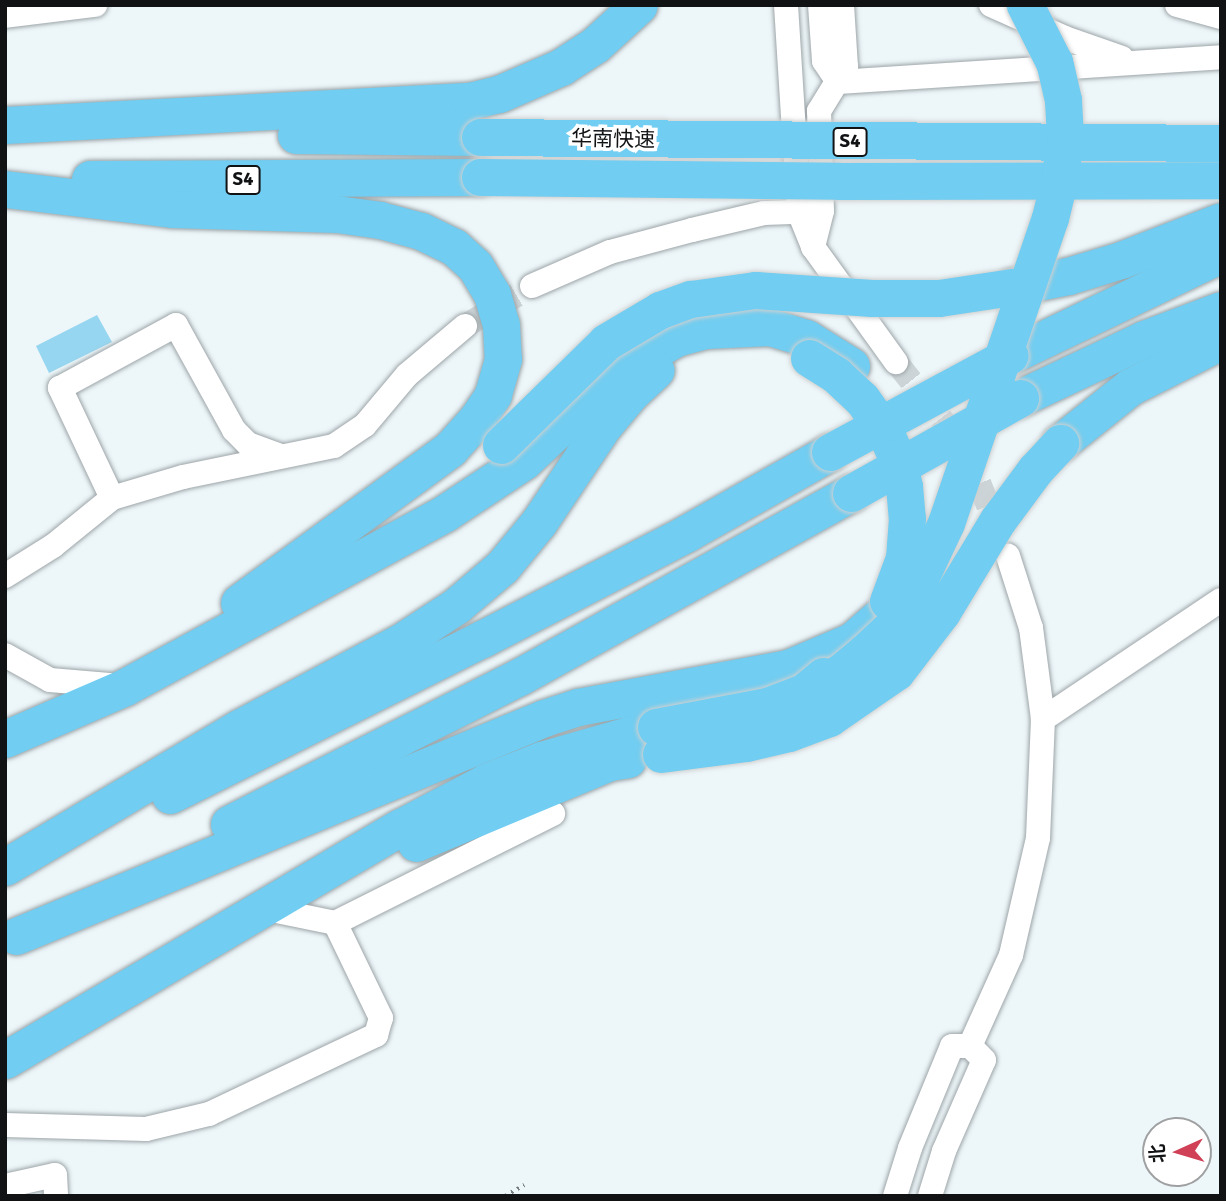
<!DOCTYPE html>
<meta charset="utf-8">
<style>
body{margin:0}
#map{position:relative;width:1226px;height:1201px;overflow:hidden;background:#edf6f9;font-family:Signika,"Noto Sans SC",sans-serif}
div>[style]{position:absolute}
.green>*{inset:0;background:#97d6f0}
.minor-tunnel>*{height:24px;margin-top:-12px;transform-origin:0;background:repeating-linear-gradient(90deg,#ccd4d7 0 24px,transparent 0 36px)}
.path>*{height:3.5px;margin-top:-1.75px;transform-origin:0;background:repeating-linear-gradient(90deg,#797e81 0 2px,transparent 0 7px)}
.roads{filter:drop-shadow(0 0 2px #9da5a8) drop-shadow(0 0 2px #9da5a8)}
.minor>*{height:24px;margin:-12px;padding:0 12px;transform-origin:12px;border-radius:12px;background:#fff}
.highway>*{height:37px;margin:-18.5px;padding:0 18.5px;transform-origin:18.5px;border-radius:18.5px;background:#71cdf1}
.bridges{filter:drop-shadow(0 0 2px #cfd0d0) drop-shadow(0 0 2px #cfd0d0)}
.highway-bridge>*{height:37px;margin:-18.5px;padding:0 18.5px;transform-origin:18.5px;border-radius:18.5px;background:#71cdf1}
span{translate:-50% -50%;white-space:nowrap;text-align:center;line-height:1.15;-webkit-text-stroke:7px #fff;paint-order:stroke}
.shield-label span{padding:2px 5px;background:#fff;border:2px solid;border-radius:5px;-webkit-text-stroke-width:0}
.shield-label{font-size:19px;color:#101214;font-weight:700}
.street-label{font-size:21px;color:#101214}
.frame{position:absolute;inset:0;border:7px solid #101214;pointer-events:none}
.north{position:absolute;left:1142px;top:1117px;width:70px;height:70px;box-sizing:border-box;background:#fff;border:2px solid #9fa0a1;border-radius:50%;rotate:266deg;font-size:19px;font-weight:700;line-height:28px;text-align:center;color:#101214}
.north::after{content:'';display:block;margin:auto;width:24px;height:32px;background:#d04057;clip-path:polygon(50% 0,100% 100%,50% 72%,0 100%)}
</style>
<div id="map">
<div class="green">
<i style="clip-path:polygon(97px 315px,112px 342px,49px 373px,36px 346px)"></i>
</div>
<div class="minor-tunnel">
<i style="left:465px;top:326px;width:78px;rotate:-30.8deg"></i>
<i style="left:896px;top:362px;width:112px;rotate:51.5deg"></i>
<i style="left:966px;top:450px;width:89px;rotate:68.3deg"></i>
</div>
<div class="path">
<i style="left:505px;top:1196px;width:22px;rotate:-30deg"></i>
</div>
<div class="roads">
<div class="minor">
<i style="left:786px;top:5px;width:207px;rotate:86.4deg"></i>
<i style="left:799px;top:212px;width:38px;rotate:68deg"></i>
<i style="left:813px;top:247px;width:142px;rotate:54.2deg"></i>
<i style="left:820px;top:5px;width:56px;rotate:85.9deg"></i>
<i style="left:824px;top:61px;width:25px;rotate:56deg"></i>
<i style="left:991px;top:5px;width:81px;rotate:24deg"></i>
<i style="left:1065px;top:38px;width:60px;rotate:19.3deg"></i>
<i style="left:1177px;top:5px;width:46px;rotate:15.3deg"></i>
<i style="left:5px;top:16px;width:91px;rotate:-7deg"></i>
<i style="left:838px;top:82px;width:384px;rotate:-3.7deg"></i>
<i style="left:813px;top:247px;width:37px;rotate:-76deg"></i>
<i style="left:822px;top:211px;width:100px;rotate:-91.7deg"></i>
<i style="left:819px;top:111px;width:52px;rotate:-58.5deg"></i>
<i style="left:846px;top:67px;width:62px;rotate:-93.7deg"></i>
<i style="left:532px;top:286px;width:85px;rotate:-23.6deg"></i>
<i style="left:610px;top:252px;width:85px;rotate:-15deg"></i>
<i style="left:692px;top:230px;width:74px;rotate:-13.3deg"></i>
<i style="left:764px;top:213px;width:35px;rotate:-2deg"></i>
<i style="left:112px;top:498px;width:122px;rotate:-115.3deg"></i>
<i style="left:60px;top:388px;width:132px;rotate:-28.5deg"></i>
<i style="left:176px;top:325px;width:120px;rotate:61.1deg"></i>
<i style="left:234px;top:430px;width:20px;rotate:45deg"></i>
<i style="left:248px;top:444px;width:32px;rotate:20deg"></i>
<i style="left:5px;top:576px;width:57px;rotate:-32deg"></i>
<i style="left:53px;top:546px;width:76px;rotate:-39.1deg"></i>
<i style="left:112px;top:498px;width:74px;rotate:-16.5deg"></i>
<i style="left:183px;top:477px;width:154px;rotate:-11.6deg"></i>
<i style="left:334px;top:446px;width:37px;rotate:-34deg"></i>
<i style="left:365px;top:425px;width:65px;rotate:-50deg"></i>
<i style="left:407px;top:375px;width:76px;rotate:-40.2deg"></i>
<i style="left:5px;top:655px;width:51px;rotate:29.1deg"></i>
<i style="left:50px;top:680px;width:71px;rotate:4.8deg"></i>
<i style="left:1043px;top:719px;width:214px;rotate:-33.8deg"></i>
<i style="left:262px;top:908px;width:75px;rotate:11.6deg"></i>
<i style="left:335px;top:923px;width:244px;rotate:-26.6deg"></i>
<i style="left:970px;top:1046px;width:100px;rotate:-65.7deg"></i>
<i style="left:1011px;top:955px;width:120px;rotate:-77deg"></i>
<i style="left:1038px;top:838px;width:119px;rotate:-87.6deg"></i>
<i style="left:1043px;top:719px;width:92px;rotate:-97.5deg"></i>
<i style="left:1031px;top:628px;width:76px;rotate:-107.7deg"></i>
<i style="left:5px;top:1125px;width:141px;rotate:1.6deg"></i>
<i style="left:146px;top:1129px;width:65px;rotate:-13.4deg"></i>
<i style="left:209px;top:1114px;width:185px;rotate:-25.3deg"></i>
<i style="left:376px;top:1035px;width:18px;rotate:-74deg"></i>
<i style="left:381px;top:1018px;width:106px;rotate:-115.8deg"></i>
<i style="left:5px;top:1186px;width:51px;rotate:-12.4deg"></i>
<i style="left:55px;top:1175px;width:21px;rotate:87deg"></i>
<i style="left:895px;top:1196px;width:50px;rotate:-72.6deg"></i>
<i style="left:910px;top:1148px;width:110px;rotate:-67.6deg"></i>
<i style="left:952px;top:1046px;width:18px"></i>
<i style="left:930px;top:1196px;width:47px;rotate:-72.7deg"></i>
<i style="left:944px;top:1151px;width:99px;rotate:-66.3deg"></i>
<i style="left:984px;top:1060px;width:20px;rotate:-135deg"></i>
</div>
<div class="highway">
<i style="left:5px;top:125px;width:466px;rotate:-3deg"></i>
<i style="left:470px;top:101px;width:30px;rotate:-14deg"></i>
<i style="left:499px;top:94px;width:68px;rotate:-23.5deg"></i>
<i style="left:561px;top:67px;width:40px;rotate:-32.9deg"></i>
<i style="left:595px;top:45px;width:59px;rotate:-42.3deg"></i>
<i style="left:296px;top:135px;width:184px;rotate:0.6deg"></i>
<i style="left:90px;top:179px;width:390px;rotate:-0.3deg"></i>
<i style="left:5px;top:189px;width:168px;rotate:6.8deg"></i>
<i style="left:172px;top:209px;width:165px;rotate:1.7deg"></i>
<i style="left:337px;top:214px;width:43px;rotate:7.9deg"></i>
<i style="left:380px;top:220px;width:42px;rotate:15deg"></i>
<i style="left:421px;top:231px;width:37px;rotate:26deg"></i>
<i style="left:454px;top:247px;width:28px;rotate:42deg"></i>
<i style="left:475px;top:266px;width:33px;rotate:59deg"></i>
<i style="left:492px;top:294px;width:32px;rotate:74deg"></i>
<i style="left:501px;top:325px;width:34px;rotate:87deg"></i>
<i style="left:503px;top:359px;width:37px;rotate:106deg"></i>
<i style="left:493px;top:395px;width:29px;rotate:124deg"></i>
<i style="left:477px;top:419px;width:40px;rotate:132deg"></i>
<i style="left:450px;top:449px;width:261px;rotate:143.9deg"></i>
<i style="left:1012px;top:287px;width:57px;rotate:-11.1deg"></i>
<i style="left:1068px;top:276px;width:55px;rotate:-16.8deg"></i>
<i style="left:1121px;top:260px;width:107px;rotate:-21.3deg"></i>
<i style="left:1011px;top:355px;width:233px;rotate:-25.7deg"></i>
<i style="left:1020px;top:398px;width:137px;rotate:-25.4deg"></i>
<i style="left:1144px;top:339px;width:82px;rotate:-20.6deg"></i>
<i style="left:1060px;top:443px;width:90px;rotate:-38.7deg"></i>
<i style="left:1130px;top:387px;width:102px;rotate:-26.8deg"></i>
<i style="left:5px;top:739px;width:131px;rotate:-23.4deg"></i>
<i style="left:125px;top:687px;width:364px;rotate:-28.5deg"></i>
<i style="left:445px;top:513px;width:95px;rotate:-33.4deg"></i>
<i style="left:524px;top:461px;width:137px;rotate:-42.9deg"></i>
<i style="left:624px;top:368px;width:60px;rotate:-30deg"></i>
<i style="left:676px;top:338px;width:30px;rotate:-15deg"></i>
<i style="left:705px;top:330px;width:65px;rotate:-2.6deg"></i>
<i style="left:770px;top:327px;width:38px;rotate:17deg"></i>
<i style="left:806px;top:338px;width:53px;rotate:31.9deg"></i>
<i style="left:170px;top:795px;width:349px;rotate:-26.6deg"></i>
<i style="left:482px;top:639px;width:231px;rotate:-27.3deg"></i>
<i style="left:687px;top:533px;width:164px;rotate:-29.5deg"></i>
<i style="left:229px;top:824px;width:325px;rotate:-26.9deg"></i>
<i style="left:519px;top:677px;width:380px;rotate:-29deg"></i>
<i style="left:416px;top:843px;width:210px;rotate:-22.7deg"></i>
<i style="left:610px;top:762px;width:18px;rotate:-9deg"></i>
<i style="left:5px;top:867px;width:272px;rotate:-30.7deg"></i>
<i style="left:239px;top:728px;width:183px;rotate:-28deg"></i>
<i style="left:401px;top:642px;width:66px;rotate:-33.2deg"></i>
<i style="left:456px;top:606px;width:60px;rotate:-40.3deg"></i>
<i style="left:502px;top:567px;width:58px;rotate:-50.6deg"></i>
<i style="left:539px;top:522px;width:117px;rotate:-56.2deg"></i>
<i style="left:604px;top:425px;width:40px;rotate:-50deg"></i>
<i style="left:630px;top:394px;width:35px;rotate:-43deg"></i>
<i style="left:16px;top:936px;width:571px;rotate:-22.43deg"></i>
<i style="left:544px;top:718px;width:36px;rotate:-18deg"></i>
<i style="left:578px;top:707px;width:214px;rotate:-10.5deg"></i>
<i style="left:788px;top:668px;width:69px;rotate:-22.9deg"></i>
<i style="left:852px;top:641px;width:44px;rotate:-41.3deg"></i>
<i style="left:5px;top:1060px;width:459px;rotate:-30.5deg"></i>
<i style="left:401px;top:827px;width:96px;rotate:-27.9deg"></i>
<i style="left:486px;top:782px;width:59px;rotate:-21.8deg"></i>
<i style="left:541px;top:760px;width:120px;rotate:-16deg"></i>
</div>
</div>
<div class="bridges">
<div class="highway-bridge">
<i style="left:480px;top:137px;width:741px;rotate:0.46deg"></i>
<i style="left:480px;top:177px;width:359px;rotate:0.6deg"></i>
<i style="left:839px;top:181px;width:382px;rotate:-0.1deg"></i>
<i style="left:809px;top:358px;width:32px;rotate:32deg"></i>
<i style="left:836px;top:375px;width:35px;rotate:43deg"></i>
<i style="left:862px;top:399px;width:38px;rotate:55deg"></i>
<i style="left:884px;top:430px;width:31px;rotate:65deg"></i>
<i style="left:897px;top:458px;width:29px;rotate:76deg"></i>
<i style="left:904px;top:486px;width:32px;rotate:85deg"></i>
<i style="left:907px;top:518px;width:40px;rotate:94.3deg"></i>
<i style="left:904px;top:558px;width:46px;rotate:110.4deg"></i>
<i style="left:501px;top:445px;width:147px;rotate:-44.4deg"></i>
<i style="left:606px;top:342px;width:63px;rotate:-30.7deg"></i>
<i style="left:660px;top:310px;width:33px;rotate:-20deg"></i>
<i style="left:691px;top:299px;width:65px;rotate:-8deg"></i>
<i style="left:755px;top:290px;width:117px;rotate:3.9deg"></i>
<i style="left:872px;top:298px;width:67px"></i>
<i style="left:939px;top:298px;width:74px;rotate:-8.6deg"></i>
<i style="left:830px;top:452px;width:204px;rotate:-28.3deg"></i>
<i style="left:851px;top:493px;width:194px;rotate:-29.3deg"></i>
<i style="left:804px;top:692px;width:42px;rotate:-28.4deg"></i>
<i style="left:841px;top:672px;width:31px;rotate:-40deg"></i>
<i style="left:865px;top:652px;width:35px;rotate:-43deg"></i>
<i style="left:891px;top:628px;width:32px;rotate:-55deg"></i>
<i style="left:909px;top:602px;width:87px;rotate:-64.9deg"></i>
<i style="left:946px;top:523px;width:322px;rotate:-71.2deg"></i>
<i style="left:1050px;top:218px;width:42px;rotate:-76.3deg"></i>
<i style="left:1060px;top:177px;width:39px;rotate:-83deg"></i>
<i style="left:1065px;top:138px;width:38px;rotate:-93deg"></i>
<i style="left:1063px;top:100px;width:39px;rotate:-103deg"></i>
<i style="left:1054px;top:62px;width:64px;rotate:-117deg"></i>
<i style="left:656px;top:727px;width:113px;rotate:-10.7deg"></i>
<i style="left:767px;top:706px;width:40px;rotate:-21deg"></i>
<i style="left:804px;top:692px;width:25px;rotate:-40deg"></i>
<i style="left:661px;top:754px;width:86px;rotate:-7.4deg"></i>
<i style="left:746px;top:743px;width:44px;rotate:-13.1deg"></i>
<i style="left:789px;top:733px;width:43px;rotate:-20.6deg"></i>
<i style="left:829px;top:718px;width:81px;rotate:-34.5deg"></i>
<i style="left:896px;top:672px;width:76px;rotate:-52.5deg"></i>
<i style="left:942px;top:612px;width:108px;rotate:-58.7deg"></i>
<i style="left:998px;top:520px;width:62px;rotate:-53.5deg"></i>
<i style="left:1035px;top:470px;width:37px;rotate:-47deg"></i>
</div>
</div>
<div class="shield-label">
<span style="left:850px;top:142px">S4</span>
<span style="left:243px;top:180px">S4</span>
</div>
<div class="street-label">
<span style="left:613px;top:139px;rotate:1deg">华南快速</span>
</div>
<div class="frame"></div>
<div class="north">北</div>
</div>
